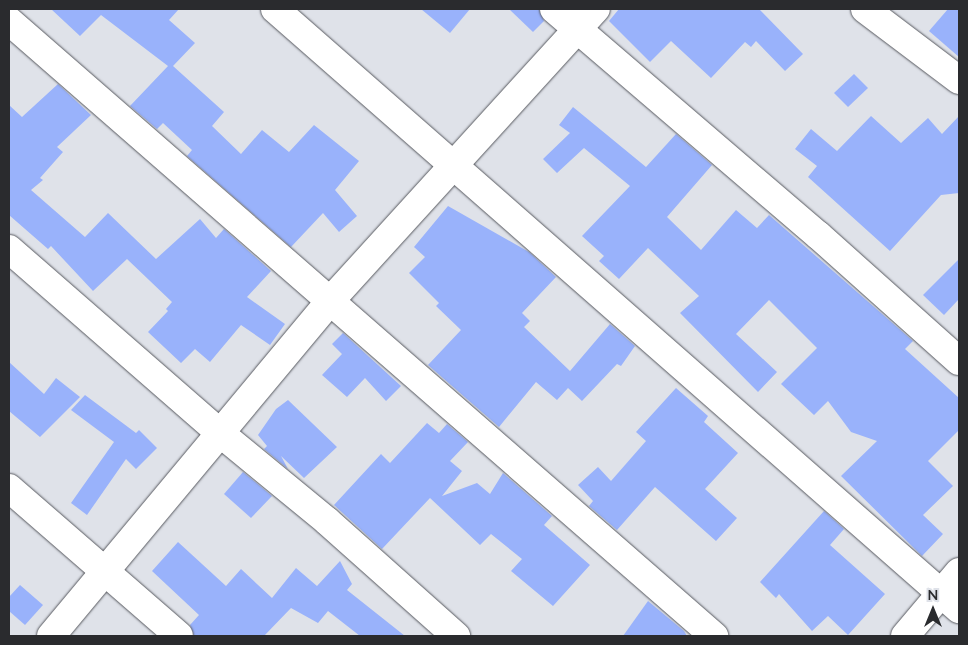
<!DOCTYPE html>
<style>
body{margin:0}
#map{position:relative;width:968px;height:645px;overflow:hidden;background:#dfe2e9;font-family:Lato,sans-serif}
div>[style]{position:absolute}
.building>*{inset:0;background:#99b2fb}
.roads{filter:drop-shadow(0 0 1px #57595f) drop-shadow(0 0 1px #57595f)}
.street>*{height:28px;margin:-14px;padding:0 14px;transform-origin:14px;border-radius:14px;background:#fff}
span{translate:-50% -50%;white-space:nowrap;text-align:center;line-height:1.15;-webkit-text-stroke:4px #dfe2e9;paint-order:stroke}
.frame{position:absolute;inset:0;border:10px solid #2a2b2e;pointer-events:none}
.north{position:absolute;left:908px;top:585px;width:50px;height:50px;-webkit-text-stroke:4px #dfe2e9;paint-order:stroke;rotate:0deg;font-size:14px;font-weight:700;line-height:20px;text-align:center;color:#2a2b2e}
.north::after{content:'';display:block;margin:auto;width:18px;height:22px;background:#2a2b2e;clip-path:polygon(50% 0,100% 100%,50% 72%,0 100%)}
</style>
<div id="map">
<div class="building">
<i style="clip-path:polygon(51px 9px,179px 9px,169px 20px,195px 43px,173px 66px,224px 112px,212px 126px,241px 154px,262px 130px,289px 152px,314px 125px,359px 161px,335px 190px,357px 216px,339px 232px,323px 213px,291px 247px,187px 156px,192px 150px,163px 123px,157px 129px,130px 106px,168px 66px,101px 15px,80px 36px)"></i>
<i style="clip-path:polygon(421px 9px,470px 9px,450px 33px)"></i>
<i style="clip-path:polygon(509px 9px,539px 9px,544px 21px,533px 32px)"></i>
<i style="clip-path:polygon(619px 9px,759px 9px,803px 54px,785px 71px,756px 41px,751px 47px,745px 42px,711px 78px,671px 41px,650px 62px,609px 21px)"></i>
<i style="clip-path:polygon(948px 9px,959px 9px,959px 57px,929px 31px)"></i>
<i style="clip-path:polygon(854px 74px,868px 88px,848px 107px,834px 93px)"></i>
<i style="clip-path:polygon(58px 84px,91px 115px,57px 147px,63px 152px,40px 178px,43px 180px,31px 190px,85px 237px,108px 213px,156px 259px,200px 219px,216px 238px,224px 229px,271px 271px,247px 297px,285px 324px,270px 345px,241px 325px,210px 362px,195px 349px,181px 363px,148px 332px,168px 311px,166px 309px,172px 302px,127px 259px,93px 291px,51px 246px,48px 249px,9px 215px,9px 105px,22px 117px)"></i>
<i style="clip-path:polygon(573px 107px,646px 167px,676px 134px,712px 165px,667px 217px,701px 250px,736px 210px,757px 228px,769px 215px,913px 341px,905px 349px,959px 398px,959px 430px,928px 461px,953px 486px,923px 515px,943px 534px,922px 556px,841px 476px,877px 441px,851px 432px,828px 401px,814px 415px,781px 384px,817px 348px,769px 300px,736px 334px,777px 372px,758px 392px,680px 313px,699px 296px,648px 248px,619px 279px,599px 261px,604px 256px,582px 236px,630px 186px,584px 148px,557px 173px,543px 159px,570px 133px,559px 125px)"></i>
<i style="clip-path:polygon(871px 116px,901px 143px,928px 118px,942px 134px,959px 116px,959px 193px,941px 195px,890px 251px,808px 177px,817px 166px,795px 149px,811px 129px,837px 151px)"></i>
<i style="clip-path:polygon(448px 206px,529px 252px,556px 277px,522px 313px,530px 321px,524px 327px,570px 371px,610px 324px,635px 346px,621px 366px,617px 364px,582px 401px,568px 388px,557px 400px,536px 382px,499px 427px,428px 365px,461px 330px,436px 306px,439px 303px,409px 273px,425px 257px,414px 247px)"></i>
<i style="clip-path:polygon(959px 259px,959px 299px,944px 315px,923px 295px)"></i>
<i style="clip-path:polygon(343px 333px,401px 386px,386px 401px,365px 378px,347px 397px,322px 375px,342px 354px,332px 344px)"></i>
<i style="clip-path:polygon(9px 362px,44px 394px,56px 378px,80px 397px,40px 437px,9px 411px)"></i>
<i style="clip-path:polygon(676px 388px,708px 416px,704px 422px,738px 453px,705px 489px,737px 518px,716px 541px,655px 487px,617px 530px,589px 506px,593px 501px,578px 485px,598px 467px,611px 481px,646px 441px,636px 432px)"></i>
<i style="clip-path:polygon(85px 395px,136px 433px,139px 430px,157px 448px,136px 469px,126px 459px,87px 515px,71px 503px,114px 442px,71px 410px)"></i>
<i style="clip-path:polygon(288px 400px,337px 447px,304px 478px,281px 456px,288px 469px,264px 449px,267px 446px,258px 435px,276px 409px)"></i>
<i style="clip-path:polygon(427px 423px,439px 433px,447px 424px,468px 442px,450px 461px,462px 471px,442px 496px,477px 483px,490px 494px,503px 473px,552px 516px,544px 525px,590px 565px,553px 606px,511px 571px,522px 559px,491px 534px,480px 545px,430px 498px,382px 549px,334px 505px,381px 454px,390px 463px)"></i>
<i style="clip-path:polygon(243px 472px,272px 496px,251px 518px,224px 494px)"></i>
<i style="clip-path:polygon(824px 511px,844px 529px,830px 545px,885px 594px,848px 635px,828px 616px,812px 631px,779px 594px,776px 598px,760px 582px)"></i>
<i style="clip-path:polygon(178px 542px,226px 586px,241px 569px,272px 598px,296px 568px,317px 586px,340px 561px,352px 584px,347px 590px,405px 636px,360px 636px,328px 611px,318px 623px,291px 608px,264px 636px,194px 636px,190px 625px,199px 615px,152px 571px)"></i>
<i style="clip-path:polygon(20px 585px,43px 605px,25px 625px,9px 611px,9px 597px)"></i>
<i style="clip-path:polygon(648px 601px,684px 631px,687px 636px,623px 636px)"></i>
</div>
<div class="roads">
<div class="street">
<i style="left:275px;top:9px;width:910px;rotate:41.26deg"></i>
<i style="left:554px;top:9px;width:348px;rotate:40.6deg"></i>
<i style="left:818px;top:235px;width:189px;rotate:41.8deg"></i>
<i style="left:865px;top:9px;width:118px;rotate:37.1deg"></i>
<i style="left:9px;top:21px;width:936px;rotate:41.1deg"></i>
<i style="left:9px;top:249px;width:280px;rotate:41.1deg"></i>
<i style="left:220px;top:433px;width:139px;rotate:39.4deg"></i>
<i style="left:327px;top:521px;width:173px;rotate:41.7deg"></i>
<i style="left:9px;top:488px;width:225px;rotate:41deg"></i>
<i style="left:51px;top:636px;width:436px;rotate:-50.2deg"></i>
<i style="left:330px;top:301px;width:395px;rotate:-47.7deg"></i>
<i style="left:905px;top:636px;width:84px;rotate:-49.8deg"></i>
</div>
</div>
<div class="frame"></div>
<div class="north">N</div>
</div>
